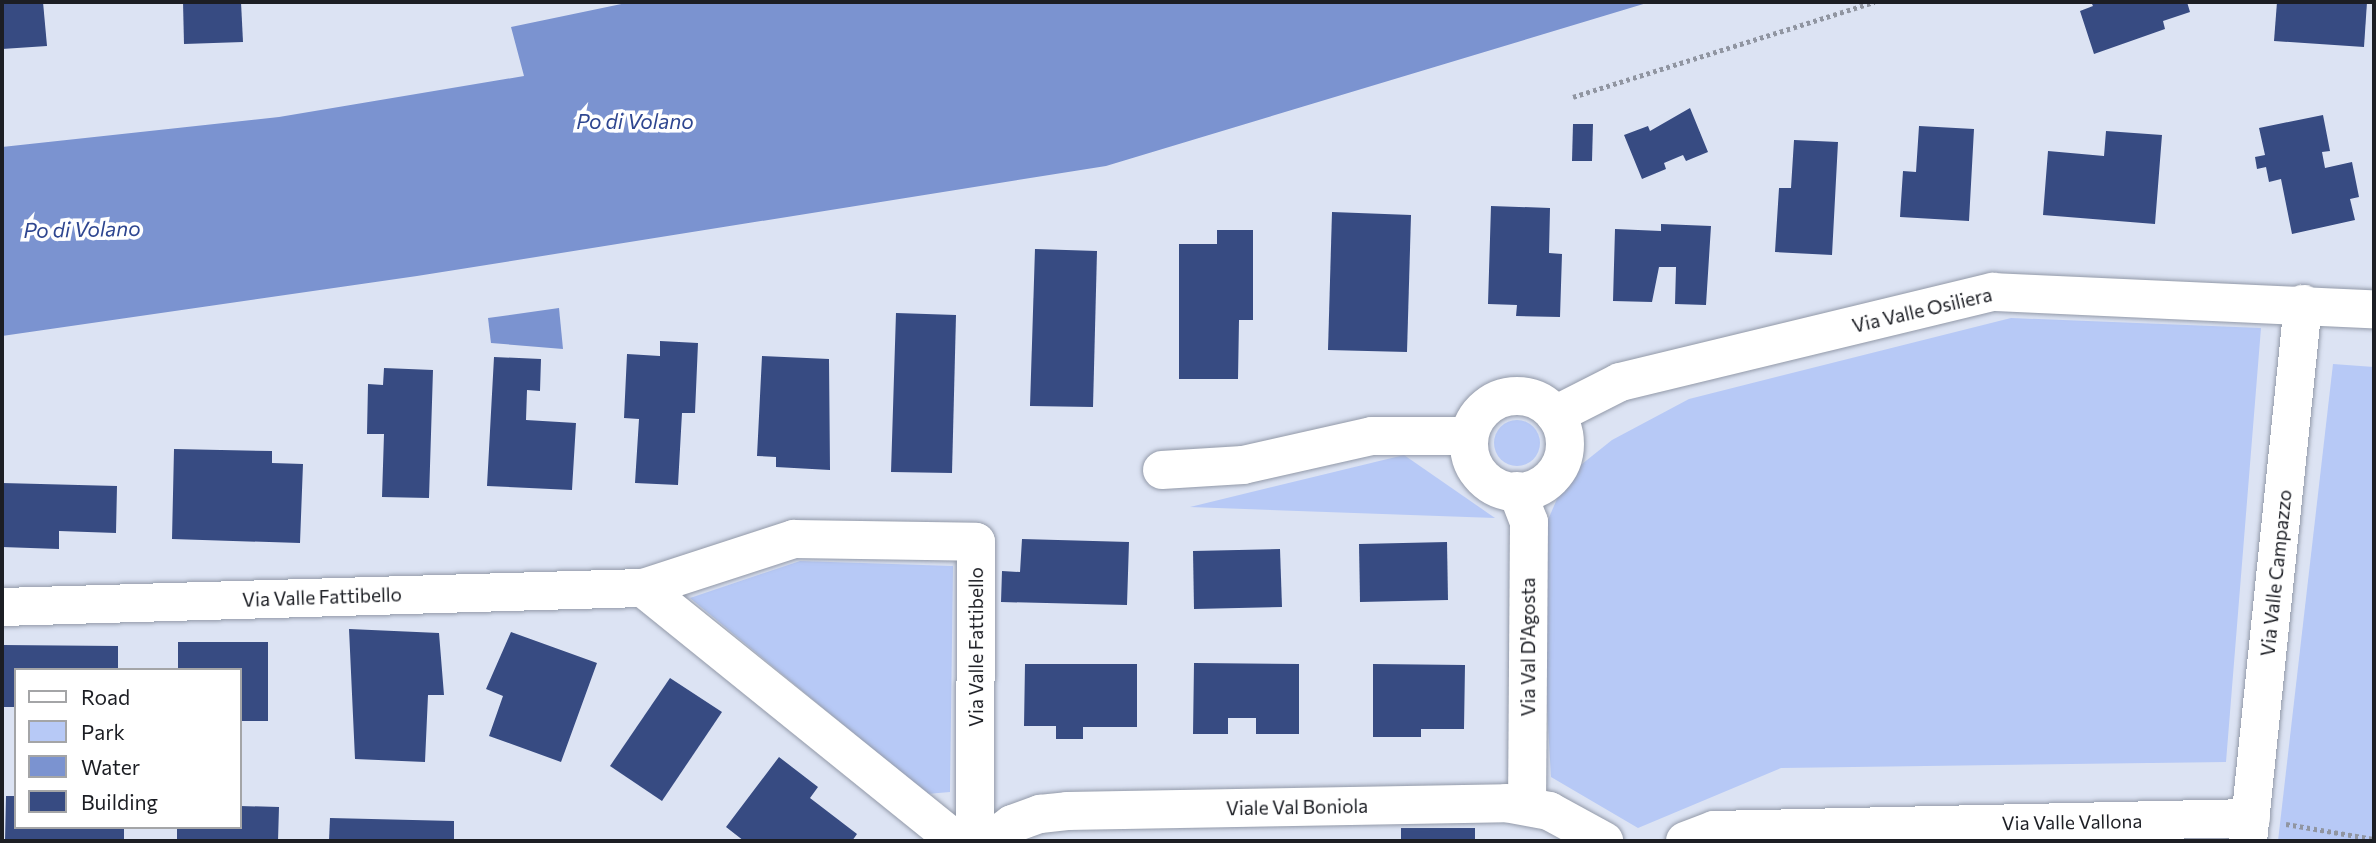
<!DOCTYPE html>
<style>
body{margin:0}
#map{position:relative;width:2376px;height:843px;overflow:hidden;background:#dce3f3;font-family:Commissioner,sans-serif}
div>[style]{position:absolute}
.green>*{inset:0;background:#b7c9f6}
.round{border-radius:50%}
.water>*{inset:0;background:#7b93d0}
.building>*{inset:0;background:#374b82}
.path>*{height:4.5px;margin-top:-2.25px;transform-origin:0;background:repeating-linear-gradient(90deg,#9095a1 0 3.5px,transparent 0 7px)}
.roads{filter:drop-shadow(0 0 2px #9299a8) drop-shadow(0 0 2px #9299a8)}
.street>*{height:38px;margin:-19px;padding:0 19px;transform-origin:19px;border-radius:19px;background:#fff}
.street>.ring{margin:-19px;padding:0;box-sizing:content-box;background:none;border:38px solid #fff;border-radius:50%}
span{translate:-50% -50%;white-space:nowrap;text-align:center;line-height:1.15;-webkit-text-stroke:7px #fff;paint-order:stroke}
.street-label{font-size:19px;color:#1c1e24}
.water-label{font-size:21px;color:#2e4690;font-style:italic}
.frame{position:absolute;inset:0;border:4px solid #1c1e24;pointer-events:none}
.legend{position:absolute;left:14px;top:668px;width:228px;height:161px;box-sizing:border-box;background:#fff;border:2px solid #a4a5a7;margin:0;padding:9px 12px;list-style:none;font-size:21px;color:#1c1e24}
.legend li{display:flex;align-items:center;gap:14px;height:35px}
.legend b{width:35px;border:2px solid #a4a5a7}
</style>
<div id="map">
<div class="green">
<i style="clip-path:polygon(2011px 318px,2261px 328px,2226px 762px,1781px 768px,1638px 828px,1551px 777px,1540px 583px,1547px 522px,1567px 476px,1612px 440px,1689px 399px)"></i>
<i style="clip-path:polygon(2333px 364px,2374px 367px,2374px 841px,2278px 841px)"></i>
<i class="round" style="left:1494px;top:420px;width:46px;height:46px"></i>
<i style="clip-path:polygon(1404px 455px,1495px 518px,1190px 507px)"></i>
<i style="clip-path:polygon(800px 561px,953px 566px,950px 792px,927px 794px,690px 598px)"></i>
</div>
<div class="water">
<i style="clip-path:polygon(631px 2px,1650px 2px,1106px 166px,417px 276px,2px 336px,2px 147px,279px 117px,524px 76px,511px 27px)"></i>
<i style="clip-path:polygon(559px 308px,563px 349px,491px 343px,488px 318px)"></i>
</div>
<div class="building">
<i style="clip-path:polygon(2px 2px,43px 2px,47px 46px,2px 49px)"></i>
<i style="clip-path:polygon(183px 2px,241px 2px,243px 42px,184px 44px)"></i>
<i style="clip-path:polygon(2091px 2px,2187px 2px,2190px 12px,2163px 21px,2165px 29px,2094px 54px,2080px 11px,2093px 6px)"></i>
<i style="clip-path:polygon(2277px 2px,2367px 2px,2364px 47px,2274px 41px)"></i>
<i style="clip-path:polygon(1690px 108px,1708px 152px,1686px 161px,1683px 155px,1664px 163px,1666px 169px,1642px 179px,1624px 135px,1648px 126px,1650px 131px)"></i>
<i style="clip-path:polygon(2323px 115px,2330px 151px,2322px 152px,2325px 168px,2352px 162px,2359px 197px,2350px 199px,2355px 220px,2292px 234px,2281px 179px,2269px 182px,2266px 167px,2257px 169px,2255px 157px,2265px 155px,2259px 128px)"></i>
<i style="clip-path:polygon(1573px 124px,1593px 124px,1592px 161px,1572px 161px)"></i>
<i style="clip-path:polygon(1919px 126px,1974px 129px,1969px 221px,1900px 217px,1903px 171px,1916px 172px)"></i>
<i style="clip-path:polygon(2106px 131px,2162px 135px,2155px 224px,2043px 215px,2048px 151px,2104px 156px)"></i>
<i style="clip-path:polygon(1794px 140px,1838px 142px,1832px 255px,1775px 252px,1779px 188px,1791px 188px)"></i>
<i style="clip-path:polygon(1491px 206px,1550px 208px,1549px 253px,1562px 254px,1560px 317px,1516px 316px,1517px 305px,1488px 304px)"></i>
<i style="clip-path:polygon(1332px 212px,1411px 215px,1407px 352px,1328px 350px)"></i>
<i style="clip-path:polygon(1661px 224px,1711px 226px,1706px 305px,1675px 304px,1676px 267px,1659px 267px,1652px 302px,1613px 301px,1615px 229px,1661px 231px)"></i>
<i style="clip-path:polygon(1217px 230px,1253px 230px,1253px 320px,1239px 320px,1238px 379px,1179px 379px,1179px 244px,1217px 244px)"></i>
<i style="clip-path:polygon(1035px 249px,1097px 251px,1093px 407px,1030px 406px)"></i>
<i style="clip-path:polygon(896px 313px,956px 315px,952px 473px,891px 472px)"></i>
<i style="clip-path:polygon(660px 341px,698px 343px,695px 413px,682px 413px,678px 485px,635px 483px,639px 419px,624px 418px,627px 354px,660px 356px)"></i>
<i style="clip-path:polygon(762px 356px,829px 359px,830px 470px,776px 467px,776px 457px,757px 456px)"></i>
<i style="clip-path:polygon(494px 357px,541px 359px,540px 391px,527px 390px,526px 420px,576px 423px,572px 490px,487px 486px)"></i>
<i style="clip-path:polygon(384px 368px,433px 370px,429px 498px,382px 497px,384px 434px,367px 434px,368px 384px,383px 385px)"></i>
<i style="clip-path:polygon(174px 449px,272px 451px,272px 463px,303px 464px,300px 543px,172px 539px)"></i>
<i style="clip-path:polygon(2px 483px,117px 486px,116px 533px,59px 531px,59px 549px,2px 547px)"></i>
<i style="clip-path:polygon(1022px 539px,1129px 542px,1127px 605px,1001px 602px,1002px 571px,1020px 572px)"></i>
<i style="clip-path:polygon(1447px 542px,1448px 600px,1360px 602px,1359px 544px)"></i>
<i style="clip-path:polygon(1280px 549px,1282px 607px,1194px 609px,1193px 551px)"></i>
<i style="clip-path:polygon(349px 629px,439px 633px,444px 695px,428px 695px,425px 762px,355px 759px)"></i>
<i style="clip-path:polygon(511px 632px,597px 663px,561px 762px,489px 736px,503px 696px,486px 689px)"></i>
<i style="clip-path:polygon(178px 642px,268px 642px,268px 721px,240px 721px,240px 670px,178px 670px)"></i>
<i style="clip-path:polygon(3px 645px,118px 646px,118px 670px,16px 670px,16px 707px,3px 707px)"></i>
<i style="clip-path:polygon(1194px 663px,1299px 664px,1299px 734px,1256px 734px,1256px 718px,1228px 718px,1228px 734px,1193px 734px)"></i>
<i style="clip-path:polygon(1025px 664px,1137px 664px,1137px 727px,1083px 727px,1083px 739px,1056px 739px,1056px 726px,1024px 726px)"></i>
<i style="clip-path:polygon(1373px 664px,1465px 665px,1464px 729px,1421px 729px,1421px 737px,1373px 737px)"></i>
<i style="clip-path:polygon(670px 678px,722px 712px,662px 801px,610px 766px)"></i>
<i style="clip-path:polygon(779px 757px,818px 787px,810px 798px,857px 834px,852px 841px,744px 841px,726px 827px)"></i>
<i style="clip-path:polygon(6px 796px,16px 796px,16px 827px,124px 827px,124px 841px,5px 841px)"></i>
<i style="clip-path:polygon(240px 806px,279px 807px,278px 841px,177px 841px,177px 827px,240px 827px)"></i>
<i style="clip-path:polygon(330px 818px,454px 821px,454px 841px,329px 841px)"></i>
<i style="clip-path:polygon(1401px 828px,1475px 828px,1475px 841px,1401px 841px)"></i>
</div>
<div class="path">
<i style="left:1573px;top:97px;width:316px;rotate:-17.5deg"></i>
<i style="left:2286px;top:824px;width:89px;rotate:9.7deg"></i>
</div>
<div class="roads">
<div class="street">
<i class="ring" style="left:1469px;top:396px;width:58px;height:58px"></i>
<i style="left:1555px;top:415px;width:73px;rotate:-26.9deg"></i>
<i style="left:1620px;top:382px;width:384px;rotate:-13.6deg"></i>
<i style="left:1993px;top:292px;width:381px;rotate:2.6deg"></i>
<i style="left:1162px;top:470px;width:81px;rotate:-3.5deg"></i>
<i style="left:1243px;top:465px;width:132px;rotate:-12.7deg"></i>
<i style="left:1372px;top:436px;width:97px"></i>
<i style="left:1517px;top:491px;width:33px;rotate:69deg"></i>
<i style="left:1529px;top:522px;width:283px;rotate:90.4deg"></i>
<i style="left:643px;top:588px;width:402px;rotate:38.9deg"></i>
<i style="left:2px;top:607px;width:641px;rotate:-1.7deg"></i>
<i style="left:643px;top:588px;width:159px;rotate:-18deg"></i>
<i style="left:794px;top:539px;width:182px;rotate:0.9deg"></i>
<i style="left:976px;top:542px;width:299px;rotate:90.2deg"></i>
<i style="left:989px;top:841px;width:29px;rotate:-36deg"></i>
<i style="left:1012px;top:824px;width:30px;rotate:-20deg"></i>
<i style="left:1040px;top:814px;width:27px;rotate:-6deg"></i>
<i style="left:1067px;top:811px;width:439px;rotate:-1deg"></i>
<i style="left:1506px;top:803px;width:44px;rotate:10.5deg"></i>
<i style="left:1549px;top:811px;width:63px;rotate:28.6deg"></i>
<i style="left:1685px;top:841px;width:31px;rotate:-21deg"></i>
<i style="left:1714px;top:830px;width:537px;rotate:-1.28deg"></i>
<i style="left:2248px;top:841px;width:540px;rotate:-84.15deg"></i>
</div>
</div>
<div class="street-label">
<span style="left:1922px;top:310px;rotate:-13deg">Via Valle Osiliera</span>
<span style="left:2276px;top:573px;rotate:-84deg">Via Valle Campazzo</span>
<span style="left:322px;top:597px;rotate:-2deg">Via Valle Fattibello</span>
<span style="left:976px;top:647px;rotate:-90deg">Via Valle Fattibello</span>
<span style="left:1528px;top:647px;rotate:-90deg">Via Val D'Agosta</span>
<span style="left:1297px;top:807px;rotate:-1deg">Viale Val Boniola</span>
<span style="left:2072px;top:822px;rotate:-1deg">Via Valle Vallona</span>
</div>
<div class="water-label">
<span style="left:635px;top:121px">Po di Volano</span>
<span style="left:82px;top:229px;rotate:-1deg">Po di Volano</span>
</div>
<div class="frame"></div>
<ul class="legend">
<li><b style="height:9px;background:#fff"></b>Road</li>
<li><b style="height:19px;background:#b7c9f6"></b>Park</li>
<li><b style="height:19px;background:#7b93d0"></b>Water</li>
<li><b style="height:19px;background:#374b82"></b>Building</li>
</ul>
</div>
